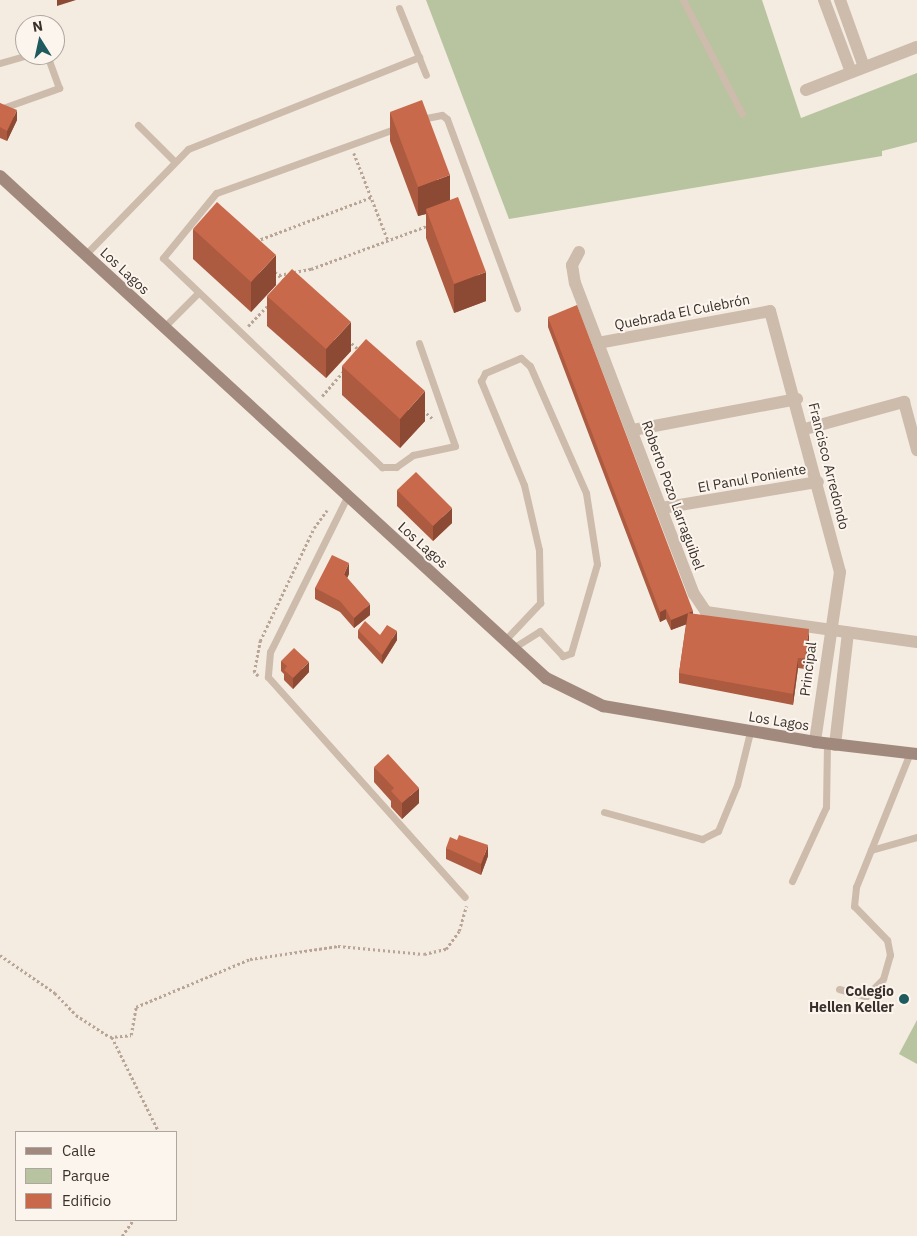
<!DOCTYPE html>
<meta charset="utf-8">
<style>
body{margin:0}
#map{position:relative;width:917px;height:1236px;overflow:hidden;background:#f4ebe1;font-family:"IBM Plex Sans",sans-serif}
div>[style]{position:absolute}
.green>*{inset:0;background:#b8c4a0}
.path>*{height:2.5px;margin-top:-1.25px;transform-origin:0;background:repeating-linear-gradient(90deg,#b9a596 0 2.5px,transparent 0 5px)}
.service>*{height:7px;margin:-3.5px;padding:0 3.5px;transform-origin:3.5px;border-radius:3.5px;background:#cdbbac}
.minor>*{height:12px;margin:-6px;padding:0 6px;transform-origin:6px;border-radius:6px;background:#cdbbac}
.secondary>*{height:12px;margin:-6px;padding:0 6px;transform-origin:6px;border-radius:6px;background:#a18a7d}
.wall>*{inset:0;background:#ac5a40}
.shaded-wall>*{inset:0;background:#8c4a34}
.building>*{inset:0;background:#c8694b}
.dots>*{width:14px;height:14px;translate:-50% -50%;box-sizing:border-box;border:2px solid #fbf5ee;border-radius:50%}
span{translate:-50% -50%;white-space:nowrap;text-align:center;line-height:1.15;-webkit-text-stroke:4px #fbf5ee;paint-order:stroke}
.street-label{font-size:14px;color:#3b302b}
.poi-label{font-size:14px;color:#3b302b;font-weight:700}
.right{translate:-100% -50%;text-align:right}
.legend{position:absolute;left:15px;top:1131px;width:162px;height:90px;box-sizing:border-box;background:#fbf5ee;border:1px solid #aea6a0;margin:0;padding:6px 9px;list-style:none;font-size:15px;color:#3b302b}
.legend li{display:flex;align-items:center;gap:10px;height:25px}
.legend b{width:25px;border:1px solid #aea6a0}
.north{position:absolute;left:15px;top:15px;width:50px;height:50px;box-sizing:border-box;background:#fbf5ee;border:1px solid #aea6a0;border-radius:50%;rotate:350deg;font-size:14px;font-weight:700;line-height:20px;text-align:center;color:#3b302b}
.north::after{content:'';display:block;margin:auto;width:18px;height:22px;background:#1f5a5e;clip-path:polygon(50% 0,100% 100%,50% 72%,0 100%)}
</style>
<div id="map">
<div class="green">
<i style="clip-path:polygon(426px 0,762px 0,801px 118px,917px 73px,917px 142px,882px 151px,882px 156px,509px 219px)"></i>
<i style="clip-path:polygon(917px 1020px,917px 1064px,899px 1054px)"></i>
</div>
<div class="path">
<i style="left:354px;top:153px;width:93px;rotate:68.7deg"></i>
<i style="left:256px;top:241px;width:124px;rotate:-20.8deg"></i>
<i style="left:275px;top:272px;width:12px;rotate:42deg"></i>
<i style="left:279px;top:275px;width:33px;rotate:-11deg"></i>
<i style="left:311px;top:269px;width:126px;rotate:-20.4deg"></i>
<i style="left:248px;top:326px;width:29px;rotate:-46deg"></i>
<i style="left:348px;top:340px;width:15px;rotate:42deg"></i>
<i style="left:322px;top:396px;width:32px;rotate:-49deg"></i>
<i style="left:423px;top:410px;width:15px;rotate:42deg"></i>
<i style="left:258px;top:676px;width:6px;rotate:-135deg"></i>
<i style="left:254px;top:672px;width:32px;rotate:-79deg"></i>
<i style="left:260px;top:641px;width:125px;rotate:-64.5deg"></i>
<i style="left:314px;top:528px;width:22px;rotate:-54deg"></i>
<i style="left:0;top:955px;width:67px;rotate:34.6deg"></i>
<i style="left:55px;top:993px;width:30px;rotate:46deg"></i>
<i style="left:76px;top:1015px;width:40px;rotate:32.9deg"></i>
<i style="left:110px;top:1037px;width:21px;rotate:-5deg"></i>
<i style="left:131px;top:1035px;width:28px;rotate:-80deg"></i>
<i style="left:136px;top:1007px;width:124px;rotate:-22.8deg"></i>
<i style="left:250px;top:959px;width:89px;rotate:-8.4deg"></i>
<i style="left:338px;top:946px;width:86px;rotate:5.3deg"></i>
<i style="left:424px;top:954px;width:23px;rotate:-13deg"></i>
<i style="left:446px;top:949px;width:22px;rotate:-54deg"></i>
<i style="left:459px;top:931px;width:26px;rotate:-74deg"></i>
<i style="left:112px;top:1037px;width:106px;rotate:63.7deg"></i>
<i style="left:122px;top:1236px;width:19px;rotate:-55deg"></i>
</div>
<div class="service">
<i style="left:683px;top:0;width:128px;rotate:62.6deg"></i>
<i style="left:399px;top:8px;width:72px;rotate:68.1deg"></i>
<i style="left:0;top:63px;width:29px;rotate:-16deg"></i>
<i style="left:0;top:109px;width:63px;rotate:-19.6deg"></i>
<i style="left:59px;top:88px;width:35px;rotate:-110deg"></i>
<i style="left:421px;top:119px;width:21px;rotate:-11deg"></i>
<i style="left:442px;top:115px;width:6px;rotate:39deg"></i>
<i style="left:447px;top:119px;width:202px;rotate:69.7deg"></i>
<i style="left:138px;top:125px;width:51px;rotate:45deg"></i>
<i style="left:397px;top:128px;width:192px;rotate:160.2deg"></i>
<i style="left:216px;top:193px;width:84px;rotate:129.2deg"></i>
<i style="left:163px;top:258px;width:303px;rotate:43.7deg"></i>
<i style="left:382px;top:467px;width:14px"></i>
<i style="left:396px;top:467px;width:21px;rotate:-35deg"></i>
<i style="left:413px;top:455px;width:43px;rotate:-12.1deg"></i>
<i style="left:455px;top:446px;width:109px;rotate:-109.3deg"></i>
<i style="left:85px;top:255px;width:148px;rotate:-45.8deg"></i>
<i style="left:188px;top:149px;width:249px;rotate:-21.7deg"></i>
<i style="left:164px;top:327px;width:47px;rotate:-45deg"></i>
<i style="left:347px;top:497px;width:173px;rotate:116.4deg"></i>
<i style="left:270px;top:652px;width:25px;rotate:95deg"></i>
<i style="left:268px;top:677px;width:295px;rotate:48.2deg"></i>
<i style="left:506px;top:639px;width:50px;rotate:-46.6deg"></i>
<i style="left:540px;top:603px;width:53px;rotate:-91.1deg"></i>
<i style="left:539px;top:550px;width:67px;rotate:-103deg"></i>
<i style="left:524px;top:485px;width:113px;rotate:-112.5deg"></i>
<i style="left:481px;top:381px;width:9px;rotate:-63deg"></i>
<i style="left:485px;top:373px;width:39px;rotate:-23deg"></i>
<i style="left:521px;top:358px;width:12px;rotate:42deg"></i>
<i style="left:530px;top:366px;width:139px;rotate:66.2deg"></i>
<i style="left:586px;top:493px;width:72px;rotate:81.2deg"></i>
<i style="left:597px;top:564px;width:93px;rotate:106.3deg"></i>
<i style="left:571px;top:653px;width:9px;rotate:159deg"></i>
<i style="left:563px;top:656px;width:34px;rotate:-133deg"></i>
<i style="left:540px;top:631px;width:31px;rotate:148deg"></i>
<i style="left:604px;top:812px;width:102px;rotate:15.4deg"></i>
<i style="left:702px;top:839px;width:18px;rotate:-27deg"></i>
<i style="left:718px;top:831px;width:50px;rotate:-67.6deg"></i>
<i style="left:737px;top:785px;width:55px;rotate:-76.2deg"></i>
<i style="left:871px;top:850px;width:48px;rotate:-15.8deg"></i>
<i style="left:792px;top:881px;width:81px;rotate:-65.3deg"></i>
<i style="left:826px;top:807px;width:63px;rotate:-89.1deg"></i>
<i style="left:839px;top:989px;width:28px;rotate:15deg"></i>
<i style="left:866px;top:996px;width:24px;rotate:-45deg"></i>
<i style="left:883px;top:979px;width:25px;rotate:-74deg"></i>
<i style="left:890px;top:955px;width:15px;rotate:-101deg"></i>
<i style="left:887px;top:940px;width:47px;rotate:-134.1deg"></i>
<i style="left:854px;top:906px;width:19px;rotate:-84deg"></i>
<i style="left:856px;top:887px;width:144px;rotate:-68.1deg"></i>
</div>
<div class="minor">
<i style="left:824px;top:0;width:77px;rotate:69.4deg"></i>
<i style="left:840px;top:0;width:71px;rotate:70.3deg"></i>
<i style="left:806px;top:90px;width:119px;rotate:-21.2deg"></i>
<i style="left:579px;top:252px;width:15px;rotate:118deg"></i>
<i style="left:572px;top:265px;width:18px;rotate:81deg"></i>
<i style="left:575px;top:283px;width:333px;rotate:69.1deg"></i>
<i style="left:694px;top:594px;width:22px;rotate:56deg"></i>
<i style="left:706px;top:612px;width:213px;rotate:8.1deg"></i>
<i style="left:598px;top:343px;width:175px;rotate:-10.5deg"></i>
<i style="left:770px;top:311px;width:270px;rotate:75deg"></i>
<i style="left:840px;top:572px;width:172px;rotate:98.4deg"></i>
<i style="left:805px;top:429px;width:103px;rotate:-15.3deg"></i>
<i style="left:904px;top:402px;width:50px;rotate:74.8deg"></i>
<i style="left:633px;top:430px;width:167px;rotate:-10.7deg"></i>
<i style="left:662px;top:508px;width:158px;rotate:-9.5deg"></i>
<i style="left:835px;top:745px;width:113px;rotate:-83.4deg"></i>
</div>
<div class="secondary">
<i style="left:0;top:176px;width:742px;rotate:42.6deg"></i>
<i style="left:546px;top:678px;width:64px;rotate:26.2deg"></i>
<i style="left:603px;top:706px;width:215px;rotate:9.6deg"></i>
<i style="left:815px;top:742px;width:103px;rotate:6.7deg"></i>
</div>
<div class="wall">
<i style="clip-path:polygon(0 103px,17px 120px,7px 141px,0 138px)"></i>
<i style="clip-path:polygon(390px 112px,450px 200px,486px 301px,454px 313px,426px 238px,426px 214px,418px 216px,390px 141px)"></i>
<i style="clip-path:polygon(193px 229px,276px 285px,251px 312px,193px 259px)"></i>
<i style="clip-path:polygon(267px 296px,351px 351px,326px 378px,267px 326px)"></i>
<i style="clip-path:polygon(548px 317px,693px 614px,809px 639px,805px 669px,798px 668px,793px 705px,679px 683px,679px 673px,686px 624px,671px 630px,666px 619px,660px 622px,548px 327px)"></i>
<i style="clip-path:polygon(342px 366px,425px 421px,400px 448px,342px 395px)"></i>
<i style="clip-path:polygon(397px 490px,452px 523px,433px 541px,397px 506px)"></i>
<i style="clip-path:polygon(349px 574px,347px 578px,370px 615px,354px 628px,340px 612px,315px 599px,315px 588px)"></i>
<i style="clip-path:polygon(358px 630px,380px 635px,397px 640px,382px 664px,358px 638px)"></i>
<i style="clip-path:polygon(281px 661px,309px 672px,293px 689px,284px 680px,284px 674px,281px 671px)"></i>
<i style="clip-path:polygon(374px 767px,419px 803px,402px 819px,391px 807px,391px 801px,374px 782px)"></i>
<i style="clip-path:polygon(446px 848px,488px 856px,481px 875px,446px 859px)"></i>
</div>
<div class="shaded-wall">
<i style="clip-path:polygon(57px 0,76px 0,57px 6px)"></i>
<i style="clip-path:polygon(17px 110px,17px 120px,7px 141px,7px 131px)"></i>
<i style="clip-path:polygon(450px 175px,450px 205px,426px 209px,426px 214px,418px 216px,418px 187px)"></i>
<i style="clip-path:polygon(276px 255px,276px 285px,251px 312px,251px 282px)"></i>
<i style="clip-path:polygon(486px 272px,486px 301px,454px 313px,454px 284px)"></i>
<i style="clip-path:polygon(351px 322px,351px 351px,326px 378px,326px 349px)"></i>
<i style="clip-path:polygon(425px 391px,425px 421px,400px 448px,400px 419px)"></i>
<i style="clip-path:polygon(452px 508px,452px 523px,433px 541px,433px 526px)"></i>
<i style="clip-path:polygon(349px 563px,349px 574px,344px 584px,344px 574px)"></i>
<i style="clip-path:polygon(370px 604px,370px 615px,354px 628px,354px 618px)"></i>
<i style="clip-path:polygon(666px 609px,666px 619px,660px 622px,660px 612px)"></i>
<i style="clip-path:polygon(693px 611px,693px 622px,671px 630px,671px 620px)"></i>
<i style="clip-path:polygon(809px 629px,809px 639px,805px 669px,805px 658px)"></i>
<i style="clip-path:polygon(397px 631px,397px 640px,382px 664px,382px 655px)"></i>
<i style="clip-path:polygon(798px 658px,798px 668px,793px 705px,793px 694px)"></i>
<i style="clip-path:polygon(309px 662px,309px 672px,293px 689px,293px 678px)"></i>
<i style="clip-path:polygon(419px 788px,419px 803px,402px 819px,402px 803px)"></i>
<i style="clip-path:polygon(488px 845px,488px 856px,481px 875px,481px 864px)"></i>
</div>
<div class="building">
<i style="clip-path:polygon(422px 100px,450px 175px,418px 187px,390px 112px)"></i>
<i style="clip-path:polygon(0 103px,17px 110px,7px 131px,0 127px)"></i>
<i style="clip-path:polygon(458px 197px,486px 272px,454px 284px,426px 209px)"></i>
<i style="clip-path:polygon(217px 202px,276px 255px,251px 282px,193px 229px)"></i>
<i style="clip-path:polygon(292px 269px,351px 322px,326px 349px,267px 296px)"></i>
<i style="clip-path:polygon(577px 305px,693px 611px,671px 620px,666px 609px,660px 612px,548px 317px)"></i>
<i style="clip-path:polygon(366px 339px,425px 391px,400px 419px,342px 366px)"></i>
<i style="clip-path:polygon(416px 472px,452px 508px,433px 526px,397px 490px)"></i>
<i style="clip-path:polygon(332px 555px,349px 563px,344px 574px,370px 604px,354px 618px,340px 601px,315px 588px)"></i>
<i style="clip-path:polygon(688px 613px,809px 629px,805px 658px,798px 658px,793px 694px,679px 673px)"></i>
<i style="clip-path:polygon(365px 621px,380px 635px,387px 625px,397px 631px,382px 655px,358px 630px)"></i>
<i style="clip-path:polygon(294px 648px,309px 662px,293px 678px,284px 670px,287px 666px,281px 661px)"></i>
<i style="clip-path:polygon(388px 754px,419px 788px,402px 803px,391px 791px,394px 788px,374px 767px)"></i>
<i style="clip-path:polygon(459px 835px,488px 845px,481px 864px,446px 848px,450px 837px,457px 840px)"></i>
</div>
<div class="dots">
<i style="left:904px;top:999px;background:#1f5a5e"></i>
</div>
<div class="street-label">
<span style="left:125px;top:271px;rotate:43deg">Los Lagos</span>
<span style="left:682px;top:312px;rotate:-11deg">Quebrada El Culebrón</span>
<span style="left:829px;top:466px;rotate:76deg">Francisco Arredondo</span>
<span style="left:752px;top:478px;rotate:-10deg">El Panul Poniente</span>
<span style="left:673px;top:495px;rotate:70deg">Roberto Pozo Larraguibel</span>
<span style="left:423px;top:545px;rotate:42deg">Los Lagos</span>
<span style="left:808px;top:669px;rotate:-83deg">Principal</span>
<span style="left:779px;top:721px;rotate:9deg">Los Lagos</span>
</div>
<div class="poi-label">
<span class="right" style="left:894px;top:999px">Colegio<br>Hellen Keller</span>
</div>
<ul class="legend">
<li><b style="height:6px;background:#a18a7d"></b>Calle</li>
<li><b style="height:14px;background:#b8c4a0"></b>Parque</li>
<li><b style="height:14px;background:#c8694b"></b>Edificio</li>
</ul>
<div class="north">N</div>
</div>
